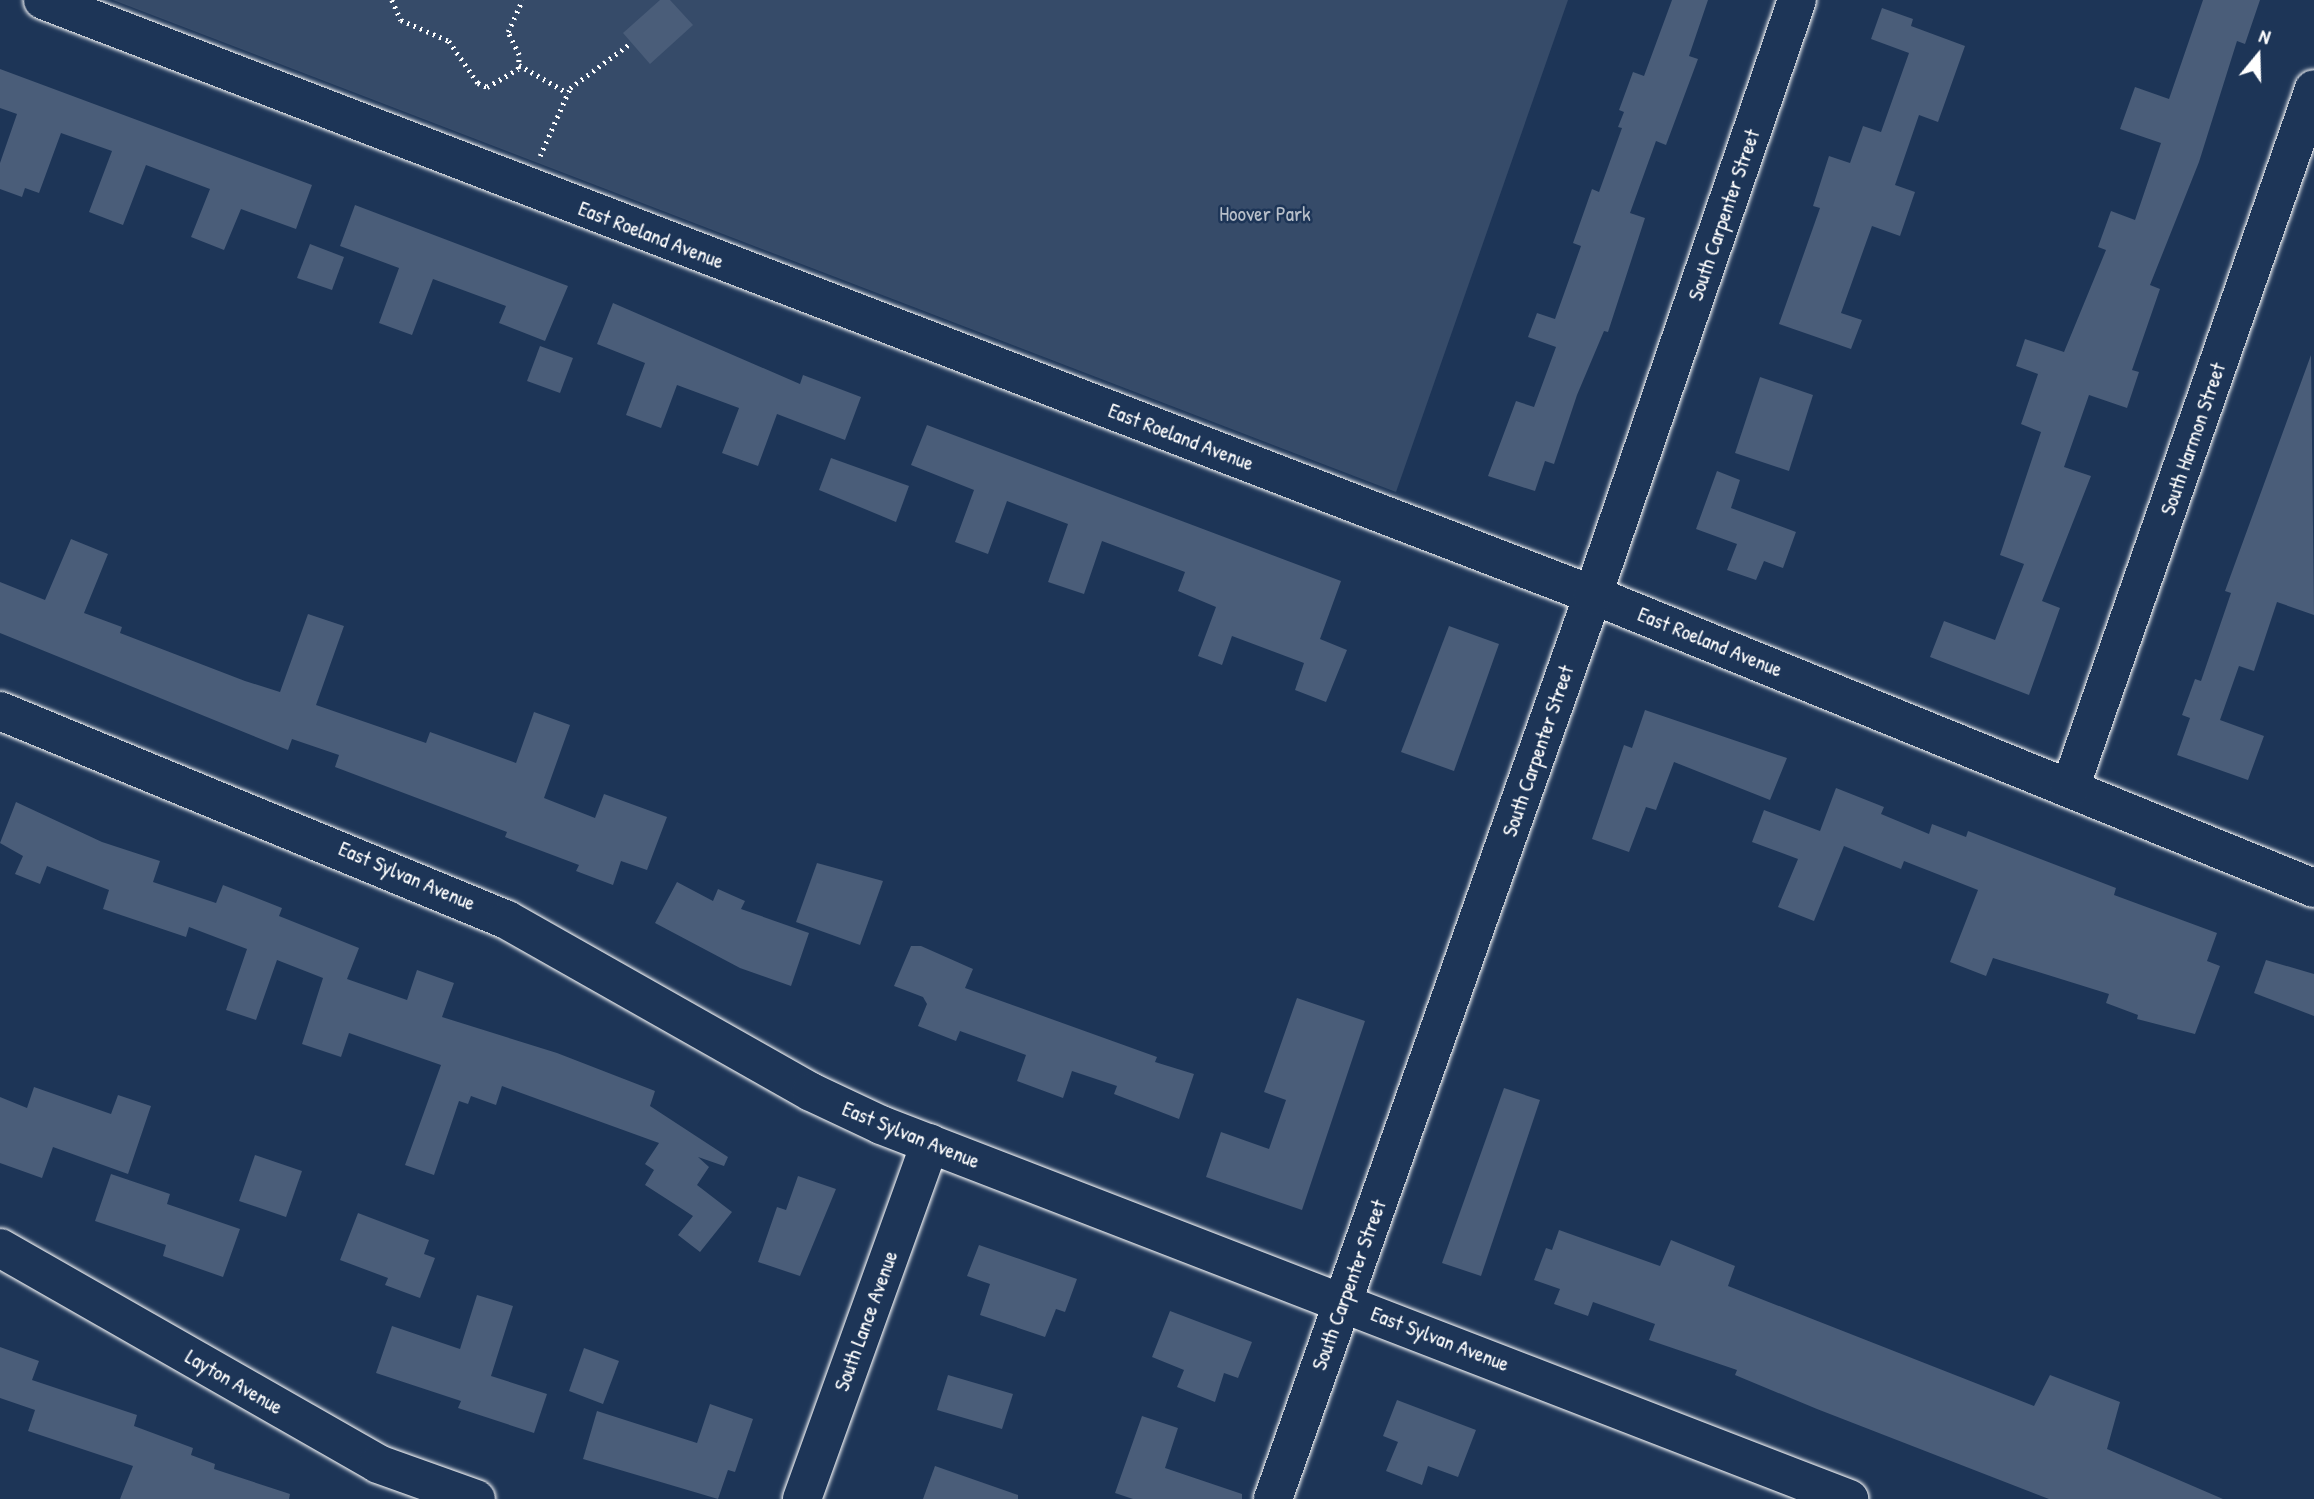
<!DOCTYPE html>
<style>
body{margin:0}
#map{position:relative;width:2314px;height:1499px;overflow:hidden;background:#1d3557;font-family:"Patrick Hand",sans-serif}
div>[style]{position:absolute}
.green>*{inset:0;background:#364b69}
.building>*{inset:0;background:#4a5d79}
.path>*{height:4.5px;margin-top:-2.25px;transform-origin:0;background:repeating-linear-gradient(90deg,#fff 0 2px,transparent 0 7px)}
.roads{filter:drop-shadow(0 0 2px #fff) drop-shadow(0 0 2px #fff)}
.minor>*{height:38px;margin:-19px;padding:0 19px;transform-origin:19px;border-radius:19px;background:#1d3557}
span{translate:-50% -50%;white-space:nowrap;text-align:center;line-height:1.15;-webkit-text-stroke:5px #1d3557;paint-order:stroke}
.park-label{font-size:21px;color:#b9c0ca}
.street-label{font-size:21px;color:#fff}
.north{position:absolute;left:2223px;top:21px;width:70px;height:70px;-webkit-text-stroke:5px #1d3557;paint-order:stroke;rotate:19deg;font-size:19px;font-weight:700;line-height:28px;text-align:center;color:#fff}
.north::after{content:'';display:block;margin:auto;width:24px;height:32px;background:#fff;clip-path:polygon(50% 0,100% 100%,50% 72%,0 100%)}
</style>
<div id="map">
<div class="green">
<i style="clip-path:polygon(113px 0,1568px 0,1396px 492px)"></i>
</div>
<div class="building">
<i style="clip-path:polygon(660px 0,670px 0,693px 25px,650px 64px,623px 33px)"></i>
<i style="clip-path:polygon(1672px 0,1708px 0,1689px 56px,1698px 59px,1666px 145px,1656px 141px,1630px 213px,1645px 218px,1608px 332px,1604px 331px,1577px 395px,1554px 464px,1545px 461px,1535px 491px,1488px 476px,1516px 401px,1534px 407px,1556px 347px,1528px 337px,1537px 313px,1555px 319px,1581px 246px,1573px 243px,1592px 189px,1599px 192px,1622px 128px,1618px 127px,1624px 112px,1619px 110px,1633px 72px,1644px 76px)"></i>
<i style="clip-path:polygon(2203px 0,2260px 0,2245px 44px,2237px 41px,2199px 162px,2150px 285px,2160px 289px,2132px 370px,2139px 372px,2127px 408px,2089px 395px,2064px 467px,2091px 476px,2042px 601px,2060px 608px,2029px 695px,1930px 657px,1944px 621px,1995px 640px,2024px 564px,2000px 555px,2041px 432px,2021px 424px,2038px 374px,2016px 366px,2025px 339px,2064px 352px,2106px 250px,2098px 247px,2111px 211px,2135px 220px,2161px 143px,2120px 129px,2135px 87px,2169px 99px)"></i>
<i style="clip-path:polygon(1882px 8px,1913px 19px,1911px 26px,1965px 46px,1938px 122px,1919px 115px,1895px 185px,1915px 192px,1900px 236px,1872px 226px,1841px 313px,1862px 320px,1851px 349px,1779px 324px,1820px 208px,1813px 206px,1829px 156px,1850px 163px,1863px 126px,1881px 132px,1909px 53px,1871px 39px)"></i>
<i style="clip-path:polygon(0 69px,312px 185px,296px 229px,241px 209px,224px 250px,191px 237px,210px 189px,146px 165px,123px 225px,89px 212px,112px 151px,61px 133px,39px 193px,25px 188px,22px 197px,0 189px,0 163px,17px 114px,0 108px)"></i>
<i style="clip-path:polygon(355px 205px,568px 286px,545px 341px,499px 323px,506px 306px,433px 279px,412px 335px,379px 323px,399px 268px,340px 246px)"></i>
<i style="clip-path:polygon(310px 244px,344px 257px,332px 290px,297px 278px)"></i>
<i style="clip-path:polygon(613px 303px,800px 384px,803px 375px,861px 397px,845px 440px,777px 414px,758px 466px,722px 453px,739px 408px,677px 385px,661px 428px,626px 415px,645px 363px,597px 344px)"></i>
<i style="clip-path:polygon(540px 346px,573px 358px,560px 393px,527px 381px)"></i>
<i style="clip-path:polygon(2311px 355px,2314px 615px,2277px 602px,2254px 671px,2239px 666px,2220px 720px,2264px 736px,2248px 780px,2177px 755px,2190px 718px,2182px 715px,2195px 679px,2201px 681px,2231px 593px,2225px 591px)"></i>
<i style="clip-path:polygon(1760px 377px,1813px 395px,1789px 471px,1735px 453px)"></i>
<i style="clip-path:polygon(927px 425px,1341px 581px,1320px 639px,1347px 650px,1326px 702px,1295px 690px,1304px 663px,1232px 636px,1222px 665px,1198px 656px,1216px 607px,1178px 591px,1185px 572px,1102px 541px,1084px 594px,1048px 582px,1068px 524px,1007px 501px,988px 554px,955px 542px,974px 490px,911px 465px)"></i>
<i style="clip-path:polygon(831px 458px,909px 486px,896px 522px,819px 490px)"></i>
<i style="clip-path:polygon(1717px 471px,1740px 480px,1731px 508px,1796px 532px,1783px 568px,1764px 561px,1756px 580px,1727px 570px,1737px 544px,1696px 529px)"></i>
<i style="clip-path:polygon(71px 539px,108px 554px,84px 613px,122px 627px,120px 633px,245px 681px,280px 692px,308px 614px,344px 626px,316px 705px,426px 743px,430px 732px,516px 763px,534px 712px,570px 725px,544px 798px,595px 818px,604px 794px,667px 817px,647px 870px,621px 861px,613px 885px,576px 871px,579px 865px,505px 837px,507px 832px,335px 767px,339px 755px,292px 739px,288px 750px,0 633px,0 582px,45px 600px)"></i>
<i style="clip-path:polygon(1449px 626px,1499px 644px,1454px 771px,1401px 752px)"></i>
<i style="clip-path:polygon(1645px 710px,1787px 758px,1770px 800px,1674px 762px,1656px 810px,1646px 807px,1629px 852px,1592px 839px,1624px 745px,1632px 748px)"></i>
<i style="clip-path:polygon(1836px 788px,1884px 807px,1881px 814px,1929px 834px,1932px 824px,1966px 837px,1968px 831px,2116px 888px,2114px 895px,2217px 933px,2207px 961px,2220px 966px,2195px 1034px,2137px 1019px,2138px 1015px,2106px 1003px,2109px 994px,1993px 958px,1986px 976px,1950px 962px,1978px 890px,1904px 861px,1901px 869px,1844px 846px,1814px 921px,1778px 907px,1798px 859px,1752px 842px,1764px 810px,1820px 831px)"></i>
<i style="clip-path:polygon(16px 802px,102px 842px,160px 861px,153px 882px,216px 903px,223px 885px,282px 908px,279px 916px,359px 948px,347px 979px,407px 1000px,417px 970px,454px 983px,442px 1017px,557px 1053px,655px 1091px,650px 1106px,728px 1157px,724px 1166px,698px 1157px,709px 1167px,697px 1185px,732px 1212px,700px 1252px,678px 1235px,693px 1216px,645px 1185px,654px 1170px,645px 1164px,659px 1143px,502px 1086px,496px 1105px,471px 1096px,468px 1104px,459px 1101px,434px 1175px,405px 1165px,441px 1065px,349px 1033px,341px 1057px,302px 1044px,323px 978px,277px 960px,256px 1020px,226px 1010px,247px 949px,189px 927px,186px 937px,103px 909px,109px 890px,47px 866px,40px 884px,15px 874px,23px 856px,0 843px)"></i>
<i style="clip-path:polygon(817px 863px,883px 881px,860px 945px,796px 922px)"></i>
<i style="clip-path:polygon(677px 882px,713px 901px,718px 889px,745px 901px,741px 909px,809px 933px,791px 986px,740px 968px,655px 923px)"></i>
<i style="clip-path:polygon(911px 946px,921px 946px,973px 969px,965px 988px,1157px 1057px,1155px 1062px,1194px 1074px,1179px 1119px,1114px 1094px,1117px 1086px,1072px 1071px,1063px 1098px,1017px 1081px,1026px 1055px,960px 1031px,956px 1041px,918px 1026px,927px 1004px,923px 997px,894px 986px)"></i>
<i style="clip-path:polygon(2266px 960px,2314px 974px,2314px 1016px,2254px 993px)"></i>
<i style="clip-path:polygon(1297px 998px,1365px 1021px,1302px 1210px,1206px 1177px,1221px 1132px,1269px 1149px,1286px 1100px,1264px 1092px)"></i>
<i style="clip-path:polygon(34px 1087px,111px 1114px,118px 1095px,151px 1106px,128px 1174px,53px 1147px,42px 1178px,0 1163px,0 1097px,27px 1108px)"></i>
<i style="clip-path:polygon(1504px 1088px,1540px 1100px,1481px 1276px,1442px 1263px)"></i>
<i style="clip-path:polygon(255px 1155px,302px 1171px,286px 1217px,239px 1201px)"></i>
<i style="clip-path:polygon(111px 1174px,170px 1194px,167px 1204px,240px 1229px,223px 1277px,163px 1256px,166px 1245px,95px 1221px)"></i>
<i style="clip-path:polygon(798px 1176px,836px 1189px,800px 1276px,758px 1262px,777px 1207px,786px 1210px)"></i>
<i style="clip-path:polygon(358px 1213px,429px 1240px,424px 1254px,435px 1258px,420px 1298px,385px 1285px,388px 1278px,340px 1260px)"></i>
<i style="clip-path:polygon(1559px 1230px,1660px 1266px,1671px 1240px,1735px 1266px,1728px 1286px,2034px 1406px,2050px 1375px,2120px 1402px,2107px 1449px,2223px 1499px,2049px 1499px,1817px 1409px,1735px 1375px,1737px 1370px,1649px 1340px,1655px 1324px,1593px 1302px,1588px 1316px,1554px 1304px,1560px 1289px,1534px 1280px,1546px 1248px,1552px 1250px)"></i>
<i style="clip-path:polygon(979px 1245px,1077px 1279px,1065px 1312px,1056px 1309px,1045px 1337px,980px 1315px,990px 1284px,967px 1276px)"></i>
<i style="clip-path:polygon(477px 1295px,513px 1306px,491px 1376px,547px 1394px,534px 1433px,458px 1408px,461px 1401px,376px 1373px,392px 1326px,460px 1349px)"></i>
<i style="clip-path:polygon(1170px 1311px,1252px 1342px,1238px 1378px,1224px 1373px,1215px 1402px,1177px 1387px,1184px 1370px,1152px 1357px)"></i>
<i style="clip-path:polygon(0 1347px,39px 1361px,32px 1380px,137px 1415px,134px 1426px,193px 1448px,191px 1455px,215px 1464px,214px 1469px,290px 1494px,289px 1499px,120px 1499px,133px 1466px,28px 1431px,35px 1410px,0 1398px)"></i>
<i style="clip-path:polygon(584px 1348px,619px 1361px,603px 1404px,569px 1391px)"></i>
<i style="clip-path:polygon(948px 1375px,1013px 1394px,1002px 1429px,937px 1410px)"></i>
<i style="clip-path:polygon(1397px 1400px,1476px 1430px,1458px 1477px,1428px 1466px,1422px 1485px,1386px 1471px,1398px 1442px,1383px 1436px)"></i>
<i style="clip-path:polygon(710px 1404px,753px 1419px,735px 1472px,728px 1470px,718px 1499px,583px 1459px,597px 1411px,697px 1443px)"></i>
<i style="clip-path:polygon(1142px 1416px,1178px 1428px,1165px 1468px,1242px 1494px,1242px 1499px,1133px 1499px,1115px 1493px)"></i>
<i style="clip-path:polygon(935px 1466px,1018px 1495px,1018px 1499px,923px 1499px)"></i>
</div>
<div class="path">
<i style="left:392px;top:0;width:22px;rotate:66deg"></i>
<i style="left:401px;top:20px;width:52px;rotate:23.6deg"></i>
<i style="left:449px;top:41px;width:51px;rotate:55.4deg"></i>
<i style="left:478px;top:83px;width:10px;rotate:24deg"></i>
<i style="left:487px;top:87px;width:36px;rotate:-30deg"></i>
<i style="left:518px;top:69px;width:14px;rotate:-86deg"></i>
<i style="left:519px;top:55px;width:25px;rotate:-116deg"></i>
<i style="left:508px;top:32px;width:35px;rotate:-66deg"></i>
<i style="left:519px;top:65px;width:56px;rotate:29.7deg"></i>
<i style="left:540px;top:156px;width:74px;rotate:-66.2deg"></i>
<i style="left:570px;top:88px;width:76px;rotate:-36.4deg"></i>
</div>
<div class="roads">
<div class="minor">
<i style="left:43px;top:0;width:1660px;rotate:21deg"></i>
<i style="left:1593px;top:595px;width:778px;rotate:22.12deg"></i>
<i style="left:0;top:711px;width:548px;rotate:22.4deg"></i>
<i style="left:507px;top:920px;width:349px;rotate:29.5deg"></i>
<i style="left:811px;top:1092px;width:77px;rotate:25.2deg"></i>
<i style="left:881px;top:1125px;width:1038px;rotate:21.12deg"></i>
<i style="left:2070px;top:788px;width:740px;rotate:-70.76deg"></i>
<i style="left:0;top:1248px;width:435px;rotate:29.7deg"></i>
<i style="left:378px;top:1464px;width:104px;rotate:19.7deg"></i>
<i style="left:802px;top:1499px;width:378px;rotate:-70.2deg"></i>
<i style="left:1273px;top:1499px;width:959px;rotate:-70.51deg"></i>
<i style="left:1593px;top:595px;width:629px;rotate:-71.08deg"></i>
</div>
</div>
<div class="park-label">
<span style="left:1265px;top:214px">Hoover Park</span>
</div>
<div class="street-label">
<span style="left:1724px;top:215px;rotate:-71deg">South Carpenter Street</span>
<span style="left:651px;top:235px;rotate:21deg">East Roeland Avenue</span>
<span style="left:1181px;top:437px;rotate:21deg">East Roeland Avenue</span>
<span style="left:2193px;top:439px;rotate:-71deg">South Harmon Street</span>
<span style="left:1710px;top:642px;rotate:22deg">East Roeland Avenue</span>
<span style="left:1538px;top:751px;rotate:-71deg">South Carpenter Street</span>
<span style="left:407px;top:876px;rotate:23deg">East Sylvan Avenue</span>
<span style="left:911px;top:1135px;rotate:22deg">East Sylvan Avenue</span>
<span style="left:1349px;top:1285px;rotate:-70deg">South Carpenter Street</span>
<span style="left:866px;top:1321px;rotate:-70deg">South Lance Avenue</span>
<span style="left:1440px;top:1339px;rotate:21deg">East Sylvan Avenue</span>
<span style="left:234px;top:1382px;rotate:30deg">Layton Avenue</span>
</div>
<div class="north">N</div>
</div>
